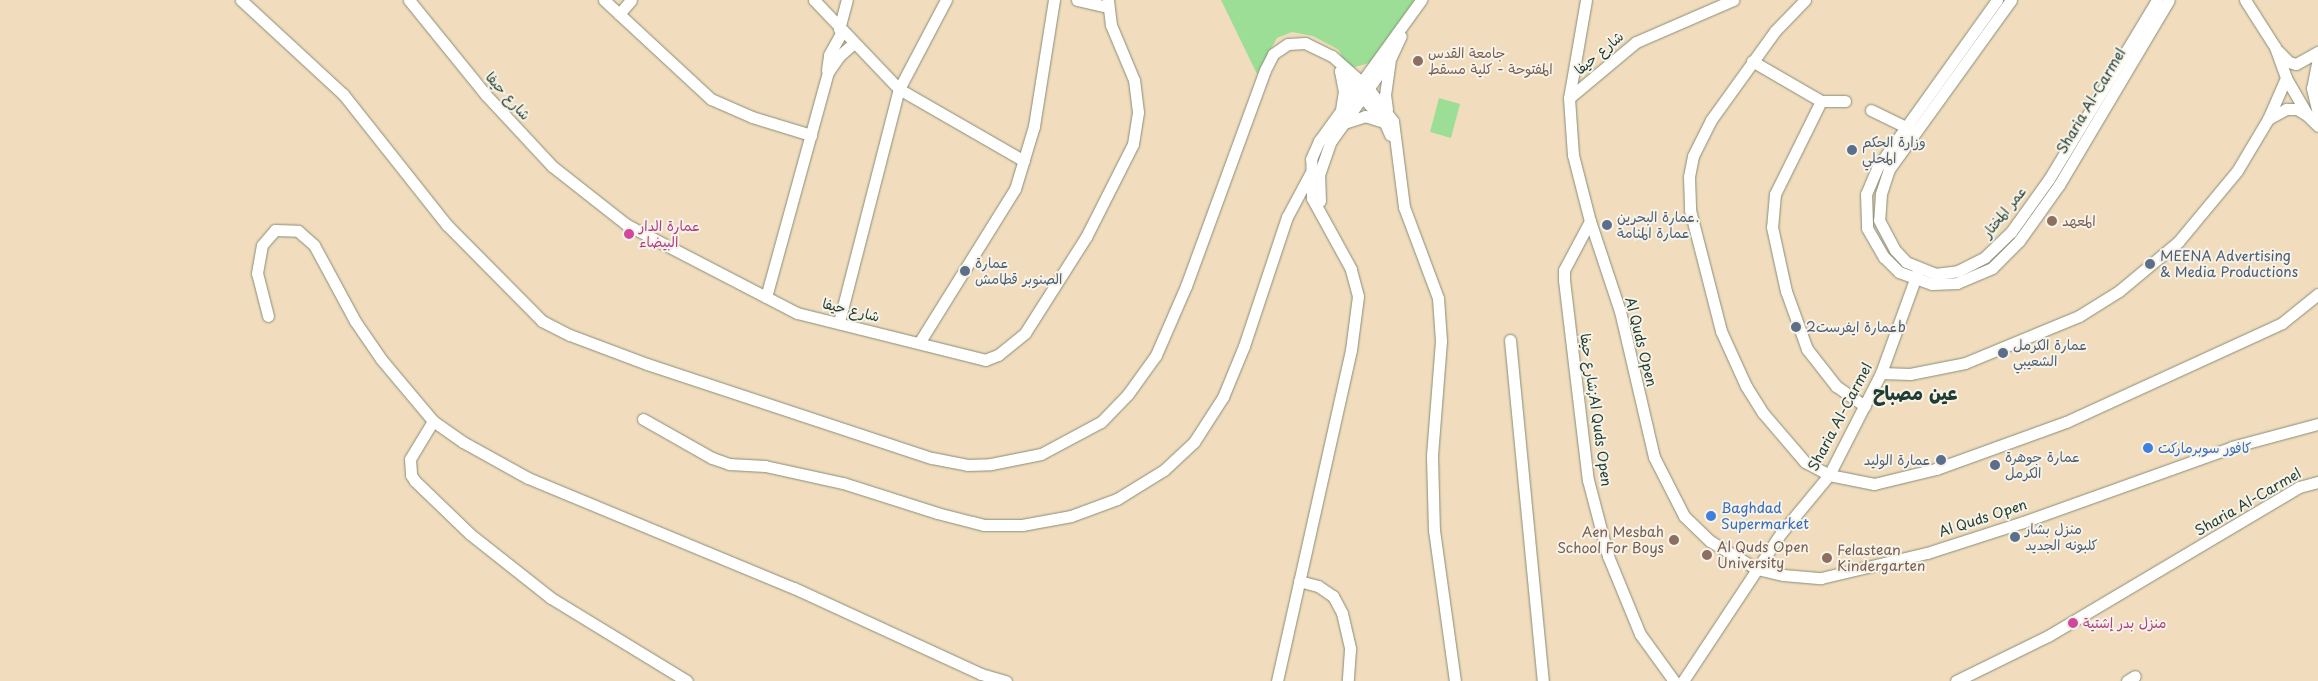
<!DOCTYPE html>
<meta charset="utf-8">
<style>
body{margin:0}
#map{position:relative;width:2318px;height:681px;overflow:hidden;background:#f1ddbd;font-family:"Playpen Sans","Playpen Sans Arabic",sans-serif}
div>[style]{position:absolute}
.green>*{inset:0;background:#9cde95}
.roads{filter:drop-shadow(0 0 1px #888d78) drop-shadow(0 0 1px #888d78)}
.minor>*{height:11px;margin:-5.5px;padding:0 5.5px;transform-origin:5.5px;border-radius:5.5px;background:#fff}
.dots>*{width:14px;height:14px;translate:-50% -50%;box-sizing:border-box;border:2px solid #f7f3e8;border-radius:50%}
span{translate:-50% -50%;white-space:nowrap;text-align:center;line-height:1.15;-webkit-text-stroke:4px #f7f3e8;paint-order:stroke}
.education-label{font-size:14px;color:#785e54}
.left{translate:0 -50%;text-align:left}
.right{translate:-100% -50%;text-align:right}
.street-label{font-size:14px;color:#1f3d34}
.service-label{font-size:14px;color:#4e5e75}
.hotel-label{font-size:14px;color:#b23c85}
.shop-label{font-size:14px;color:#366cbe}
.district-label{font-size:19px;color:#1f3d34;font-weight:700}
</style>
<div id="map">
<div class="green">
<i style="clip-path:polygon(1221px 0,1420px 0,1377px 61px,1351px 68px,1345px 65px,1339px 50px,1313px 36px,1292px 32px,1277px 38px,1257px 74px)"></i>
<i style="clip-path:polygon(1439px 98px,1460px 104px,1451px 138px,1430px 132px)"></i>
</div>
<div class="roads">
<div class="minor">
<i style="left:241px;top:0;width:139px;rotate:42.7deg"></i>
<i style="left:343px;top:94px;width:167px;rotate:51.6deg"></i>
<i style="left:447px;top:225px;width:135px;rotate:45.3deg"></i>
<i style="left:542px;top:321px;width:31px;rotate:27deg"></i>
<i style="left:570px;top:335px;width:82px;rotate:20.6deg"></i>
<i style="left:647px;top:364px;width:300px;rotate:18.3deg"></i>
<i style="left:932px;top:458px;width:36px;rotate:11deg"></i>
<i style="left:967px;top:465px;width:24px;rotate:-2deg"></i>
<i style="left:991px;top:464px;width:51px;rotate:-11.3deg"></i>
<i style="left:1041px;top:454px;width:68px;rotate:-28.1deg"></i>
<i style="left:1101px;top:422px;width:39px;rotate:-46deg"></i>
<i style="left:1128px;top:394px;width:48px;rotate:-54.3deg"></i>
<i style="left:1156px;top:355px;width:75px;rotate:-66.5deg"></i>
<i style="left:1186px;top:286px;width:230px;rotate:-69.9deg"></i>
<i style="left:1265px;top:70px;width:18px;rotate:-63deg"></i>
<i style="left:1273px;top:54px;width:18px;rotate:-34deg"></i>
<i style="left:1288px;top:44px;width:17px;rotate:-3deg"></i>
<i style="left:1305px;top:43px;width:30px;rotate:26deg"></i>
<i style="left:1332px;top:56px;width:48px;rotate:41.6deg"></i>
<i style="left:1368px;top:88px;width:41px;rotate:52.9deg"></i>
<i style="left:1393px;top:121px;width:87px;rotate:82.7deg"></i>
<i style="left:1404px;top:207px;width:97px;rotate:69.5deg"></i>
<i style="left:1438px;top:298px;width:43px;rotate:86deg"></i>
<i style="left:1441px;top:341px;width:115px;rotate:94.5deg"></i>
<i style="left:1432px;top:456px;width:74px;rotate:88.5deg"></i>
<i style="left:1434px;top:530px;width:152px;rotate:82.1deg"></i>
<i style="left:409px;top:0;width:122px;rotate:51deg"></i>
<i style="left:486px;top:95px;width:97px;rotate:47.1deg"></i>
<i style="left:552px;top:166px;width:95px;rotate:38.2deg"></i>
<i style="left:627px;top:225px;width:191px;rotate:27.4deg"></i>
<i style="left:797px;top:313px;width:194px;rotate:14deg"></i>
<i style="left:985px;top:360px;width:14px;rotate:-21deg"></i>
<i style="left:998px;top:355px;width:35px;rotate:-39deg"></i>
<i style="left:1025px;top:333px;width:114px;rotate:-57.6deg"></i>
<i style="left:1086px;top:237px;width:104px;rotate:-63.2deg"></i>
<i style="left:1133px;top:144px;width:32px;rotate:-81deg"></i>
<i style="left:1138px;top:112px;width:32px;rotate:-97deg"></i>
<i style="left:1134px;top:80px;width:60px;rotate:-112.7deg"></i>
<i style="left:1111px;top:25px;width:25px;rotate:-97deg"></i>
<i style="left:604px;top:0;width:146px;rotate:42.8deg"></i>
<i style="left:711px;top:99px;width:45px;rotate:23.7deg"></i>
<i style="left:752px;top:117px;width:62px;rotate:17deg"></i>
<i style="left:814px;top:0;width:123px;rotate:46.3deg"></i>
<i style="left:899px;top:89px;width:144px;rotate:29.9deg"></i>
<i style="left:1077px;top:0;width:31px;rotate:13deg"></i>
<i style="left:1586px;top:0;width:99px;rotate:99.8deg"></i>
<i style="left:1569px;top:98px;width:57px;rotate:86deg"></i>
<i style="left:1573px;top:155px;width:68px;rotate:75.6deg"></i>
<i style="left:1590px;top:221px;width:95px;rotate:71.6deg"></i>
<i style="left:1620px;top:311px;width:150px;rotate:76.9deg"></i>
<i style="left:1654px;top:457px;width:66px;rotate:63deg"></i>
<i style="left:1684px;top:516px;width:36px;rotate:44deg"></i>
<i style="left:1710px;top:541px;width:55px;rotate:30.8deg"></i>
<i style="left:1757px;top:569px;width:27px;rotate:13deg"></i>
<i style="left:1783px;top:575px;width:38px;rotate:5deg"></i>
<i style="left:1821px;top:578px;width:109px;rotate:-13.3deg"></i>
<i style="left:1927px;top:553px;width:101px;rotate:-17.9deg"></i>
<i style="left:2023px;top:522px;width:222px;rotate:-19.7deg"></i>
<i style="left:2232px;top:447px;width:89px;rotate:-15deg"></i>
<i style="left:1805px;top:0;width:43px;rotate:134.1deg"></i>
<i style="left:1775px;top:31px;width:110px;rotate:125.7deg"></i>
<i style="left:1711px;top:120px;width:40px;rotate:116.6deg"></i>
<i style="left:1693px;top:156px;width:21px;rotate:101deg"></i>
<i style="left:1689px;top:177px;width:33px;rotate:88deg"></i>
<i style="left:1690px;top:210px;width:125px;rotate:75.6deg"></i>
<i style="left:1721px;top:331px;width:60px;rotate:65.6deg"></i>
<i style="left:1746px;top:386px;width:32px;rotate:58deg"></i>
<i style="left:1763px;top:413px;width:65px;rotate:49.4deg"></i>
<i style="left:1805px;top:462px;width:27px;rotate:28deg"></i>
<i style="left:1829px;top:475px;width:46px;rotate:11.3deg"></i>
<i style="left:1874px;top:484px;width:64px;rotate:-13.6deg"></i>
<i style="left:1936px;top:469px;width:138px;rotate:-19.9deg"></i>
<i style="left:2066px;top:422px;width:238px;rotate:-24.6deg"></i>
<i style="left:2282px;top:323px;width:46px;rotate:-38.9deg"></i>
<i style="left:1997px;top:0;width:204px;rotate:125.6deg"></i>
<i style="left:1878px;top:166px;width:30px;rotate:113deg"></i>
<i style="left:1866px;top:194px;width:34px;rotate:88deg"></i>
<i style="left:1867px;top:228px;width:34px;rotate:60deg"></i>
<i style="left:1884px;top:257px;width:21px;rotate:45deg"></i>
<i style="left:1899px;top:272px;width:35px;rotate:20deg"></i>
<i style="left:1932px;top:284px;width:25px;rotate:-2deg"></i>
<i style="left:1957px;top:283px;width:38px;rotate:-23deg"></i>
<i style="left:1992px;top:268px;width:38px;rotate:-45deg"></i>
<i style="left:2019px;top:241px;width:69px;rotate:-54.5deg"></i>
<i style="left:2059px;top:185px;width:215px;rotate:-59.3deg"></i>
<i style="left:2011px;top:0;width:208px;rotate:125.8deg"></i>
<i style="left:1889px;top:169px;width:26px;rotate:108deg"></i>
<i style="left:1881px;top:194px;width:26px;rotate:94deg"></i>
<i style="left:1879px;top:220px;width:34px;rotate:62deg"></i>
<i style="left:1895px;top:250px;width:16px;rotate:47deg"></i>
<i style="left:1906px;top:262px;width:31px;rotate:22deg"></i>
<i style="left:1935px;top:274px;width:23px;rotate:-7deg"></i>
<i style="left:1958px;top:271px;width:30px;rotate:-27deg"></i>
<i style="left:1985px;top:257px;width:36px;rotate:-44deg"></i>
<i style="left:2011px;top:232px;width:65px;rotate:-54.4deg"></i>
<i style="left:2049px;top:179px;width:209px;rotate:-58.9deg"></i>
<i style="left:2245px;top:0;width:56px;rotate:57.4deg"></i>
<i style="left:2275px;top:47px;width:33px;rotate:70deg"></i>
<i style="left:2286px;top:78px;width:44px;rotate:59.9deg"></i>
<i style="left:2308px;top:116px;width:14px;rotate:45deg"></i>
<i style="left:619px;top:14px;width:18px;rotate:-49deg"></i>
<i style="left:839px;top:29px;width:30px;rotate:-75deg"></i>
<i style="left:2278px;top:51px;width:16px;rotate:45deg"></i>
<i style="left:2289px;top:62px;width:7px;rotate:16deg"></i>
<i style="left:2296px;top:64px;width:25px;rotate:-29deg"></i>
<i style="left:2318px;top:58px;width:31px;rotate:101deg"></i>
<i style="left:2312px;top:88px;width:27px;rotate:77deg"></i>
<i style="left:1752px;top:61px;width:80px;rotate:30.1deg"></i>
<i style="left:1821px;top:101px;width:24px"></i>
<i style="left:827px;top:70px;width:15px;rotate:-82deg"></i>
<i style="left:829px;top:55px;width:26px;rotate:-61deg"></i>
<i style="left:1340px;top:71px;width:69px;rotate:49.1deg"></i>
<i style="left:1385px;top:123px;width:13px;rotate:67deg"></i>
<i style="left:1340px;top:71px;width:20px;rotate:79deg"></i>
<i style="left:1344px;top:91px;width:18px;rotate:99deg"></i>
<i style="left:1569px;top:98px;width:87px;rotate:-39.9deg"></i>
<i style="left:1636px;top:42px;width:106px;rotate:-23.4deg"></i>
<i style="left:1821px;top:101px;width:104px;rotate:116.3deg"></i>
<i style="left:1775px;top:194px;width:33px;rotate:95deg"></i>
<i style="left:1772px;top:227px;width:66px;rotate:77.7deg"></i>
<i style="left:1786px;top:291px;width:62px;rotate:70.1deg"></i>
<i style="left:1807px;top:349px;width:47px;rotate:51.9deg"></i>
<i style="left:1836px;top:386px;width:35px;rotate:35deg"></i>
<i style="left:1387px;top:109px;width:14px;rotate:-98deg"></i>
<i style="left:1385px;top:95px;width:34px;rotate:-82deg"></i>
<i style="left:1871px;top:110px;width:46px;rotate:26deg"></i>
<i style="left:2268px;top:119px;width:21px;rotate:-29deg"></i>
<i style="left:2286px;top:109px;width:11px"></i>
<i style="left:2297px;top:109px;width:12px;rotate:31deg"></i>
<i style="left:1344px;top:123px;width:22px;rotate:-18deg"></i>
<i style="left:1365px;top:116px;width:19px;rotate:18deg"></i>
<i style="left:1320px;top:201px;width:26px;rotate:-92deg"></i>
<i style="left:1319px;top:175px;width:36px;rotate:-71deg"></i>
<i style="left:1331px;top:141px;width:103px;rotate:-54.5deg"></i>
<i style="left:1391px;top:57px;width:23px;rotate:-65deg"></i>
<i style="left:1590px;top:221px;width:55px;rotate:118deg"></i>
<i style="left:1564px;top:270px;width:10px;rotate:90deg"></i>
<i style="left:1564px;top:280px;width:201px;rotate:83.2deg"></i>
<i style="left:1588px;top:480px;width:79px;rotate:75.3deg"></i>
<i style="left:1608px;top:556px;width:84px;rotate:67.7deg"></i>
<i style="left:1640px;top:634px;width:58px;rotate:54.1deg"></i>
<i style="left:766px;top:297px;width:233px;rotate:-74.6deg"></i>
<i style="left:828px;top:72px;width:19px;rotate:-55deg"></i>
<i style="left:839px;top:56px;width:18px;rotate:-41deg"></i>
<i style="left:268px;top:316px;width:44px;rotate:-104.3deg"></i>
<i style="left:257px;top:273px;width:28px;rotate:-80deg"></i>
<i style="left:262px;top:245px;width:20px;rotate:-49deg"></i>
<i style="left:275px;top:230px;width:23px;rotate:2deg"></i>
<i style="left:298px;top:231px;width:21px;rotate:41deg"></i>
<i style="left:314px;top:245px;width:86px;rotate:61.7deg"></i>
<i style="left:355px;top:321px;width:46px;rotate:55.6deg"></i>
<i style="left:381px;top:359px;width:81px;rotate:50deg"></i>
<i style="left:433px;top:421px;width:37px;rotate:35deg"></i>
<i style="left:463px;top:442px;width:74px;rotate:29deg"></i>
<i style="left:528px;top:478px;width:288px;rotate:22.5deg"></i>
<i style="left:794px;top:588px;width:206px;rotate:24.7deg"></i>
<i style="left:981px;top:674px;width:26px;rotate:16deg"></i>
<i style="left:839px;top:322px;width:241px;rotate:-75.6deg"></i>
<i style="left:899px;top:89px;width:101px;rotate:-62.2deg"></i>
<i style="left:1510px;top:340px;width:343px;rotate:84.5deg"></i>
<i style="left:919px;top:343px;width:181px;rotate:-58.1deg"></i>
<i style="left:1015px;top:189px;width:66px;rotate:-73.2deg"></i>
<i style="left:1034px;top:126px;width:128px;rotate:-81deg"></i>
<i style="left:1881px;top:373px;width:29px;rotate:2deg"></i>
<i style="left:1910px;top:374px;width:56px;rotate:-11.3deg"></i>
<i style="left:1965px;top:363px;width:123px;rotate:-22.4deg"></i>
<i style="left:2079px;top:316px;width:47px;rotate:-32deg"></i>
<i style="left:2119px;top:291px;width:77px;rotate:-39.7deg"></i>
<i style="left:2178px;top:242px;width:92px;rotate:-50.3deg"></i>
<i style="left:2237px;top:171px;width:61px;rotate:-59.2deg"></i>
<i style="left:2268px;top:119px;width:45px;rotate:-66.3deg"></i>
<i style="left:643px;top:419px;width:79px;rotate:29.5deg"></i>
<i style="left:712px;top:458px;width:18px;rotate:19deg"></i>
<i style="left:729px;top:464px;width:36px;rotate:3deg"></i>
<i style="left:765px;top:466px;width:80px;rotate:12.3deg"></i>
<i style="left:843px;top:483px;width:99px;rotate:17.7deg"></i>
<i style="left:937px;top:513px;width:49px;rotate:14.3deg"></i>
<i style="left:984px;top:525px;width:38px"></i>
<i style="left:1022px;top:525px;width:50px;rotate:-10.4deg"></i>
<i style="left:1071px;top:516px;width:49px;rotate:-20.3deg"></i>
<i style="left:1117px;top:499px;width:55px;rotate:-31.7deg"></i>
<i style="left:1164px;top:470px;width:41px;rotate:-43deg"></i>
<i style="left:1194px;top:442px;width:54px;rotate:-57.2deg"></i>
<i style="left:1223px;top:397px;width:55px;rotate:-67.6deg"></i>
<i style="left:1244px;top:346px;width:136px;rotate:-71.6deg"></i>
<i style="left:1287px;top:217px;width:49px;rotate:-61.9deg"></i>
<i style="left:433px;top:421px;width:44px;rotate:121.2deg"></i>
<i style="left:410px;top:459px;width:16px;rotate:86deg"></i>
<i style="left:411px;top:475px;width:7px;rotate:56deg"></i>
<i style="left:415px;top:481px;width:76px;rotate:43.9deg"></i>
<i style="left:470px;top:534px;width:103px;rotate:38.3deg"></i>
<i style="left:551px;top:598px;width:159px;rotate:31.4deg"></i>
<i style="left:1299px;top:581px;width:20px;rotate:15deg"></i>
<i style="left:1318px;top:586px;width:18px;rotate:34deg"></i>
<i style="left:1333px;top:596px;width:19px;rotate:62deg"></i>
<i style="left:1342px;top:613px;width:37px;rotate:77deg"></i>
<i style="left:1350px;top:649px;width:32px;rotate:94deg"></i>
<i style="left:1277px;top:681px;width:339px;rotate:-77.4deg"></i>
<i style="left:1351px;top:350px;width:54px;rotate:-82.6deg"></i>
<i style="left:1358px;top:296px;width:28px;rotate:-105deg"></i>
<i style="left:1351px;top:269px;width:81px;rotate:-118.8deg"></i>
<i style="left:1312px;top:198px;width:39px;rotate:-91deg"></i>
<i style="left:1311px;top:159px;width:20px;rotate:-66deg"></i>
<i style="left:1319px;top:141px;width:174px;rotate:-54.1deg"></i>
<i style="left:1683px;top:681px;width:178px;rotate:-56.5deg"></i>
<i style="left:1781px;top:533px;width:75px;rotate:-50.4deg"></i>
<i style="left:1829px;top:475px;width:114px;rotate:-63deg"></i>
<i style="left:1881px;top:373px;width:109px;rotate:-70.1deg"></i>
<i style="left:1956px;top:681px;width:102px;rotate:-26.1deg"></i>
<i style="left:2048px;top:636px;width:292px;rotate:-30.7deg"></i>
<i style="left:2299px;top:487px;width:20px;rotate:-15deg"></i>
<i style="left:2127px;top:681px;width:9px;rotate:-32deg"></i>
</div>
</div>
<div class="dots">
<i style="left:1418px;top:61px;background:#8d6e63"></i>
<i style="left:1852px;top:150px;background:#5c6f8a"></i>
<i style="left:2052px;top:221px;background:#8d6e63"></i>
<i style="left:1607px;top:225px;background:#5c6f8a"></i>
<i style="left:629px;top:234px;background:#d1479c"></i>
<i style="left:2150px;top:264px;background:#5c6f8a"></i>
<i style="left:965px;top:271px;background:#5c6f8a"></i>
<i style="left:1796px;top:327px;background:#5c6f8a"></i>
<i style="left:2003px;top:353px;background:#5c6f8a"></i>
<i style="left:2148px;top:448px;background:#3f7fe0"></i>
<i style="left:1941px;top:460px;background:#5c6f8a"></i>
<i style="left:1995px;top:465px;background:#5c6f8a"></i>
<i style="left:1711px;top:516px;background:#3f7fe0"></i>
<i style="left:2015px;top:537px;background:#5c6f8a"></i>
<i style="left:1674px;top:540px;background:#8d6e63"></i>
<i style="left:1707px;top:555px;background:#8d6e63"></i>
<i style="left:1827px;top:558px;background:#8d6e63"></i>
<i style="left:2073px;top:623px;background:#d1479c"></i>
</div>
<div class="education-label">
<span class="left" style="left:1428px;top:61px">جامعة القدس<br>المفتوحة - كلية مسقط</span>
<span class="left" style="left:2062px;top:221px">المعهد</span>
<span class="right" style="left:1664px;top:540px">Aen Mesbah<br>School For Boys</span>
<span class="left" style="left:1717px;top:555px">Al Quds Open<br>University</span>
<span class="left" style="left:1837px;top:558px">Felastean<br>Kindergarten</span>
</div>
<div class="street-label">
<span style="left:1599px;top:53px;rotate:-40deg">شارع حيفا</span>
<span style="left:508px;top:96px;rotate:48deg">شارع حيفا</span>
<span style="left:2091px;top:101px;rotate:-59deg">Sharia Al-Carmel</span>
<span style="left:2004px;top:212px;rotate:-51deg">عمر المختار</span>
<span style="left:851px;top:310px;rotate:14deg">شارع حيفا</span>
<span style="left:1641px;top:342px;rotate:76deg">Al Quds Open</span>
<span style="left:1596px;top:410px;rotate:82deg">شارع حيفا;Al Quds Open</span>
<span style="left:1840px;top:417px;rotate:-62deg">Sharia Al-Carmel</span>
<span style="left:2248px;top:502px;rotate:-30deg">Sharia Al-Carmel</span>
<span style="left:1983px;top:518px;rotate:-18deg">Al Quds Open</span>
</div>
<div class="service-label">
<span class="left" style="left:1862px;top:150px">وزارة الحكم<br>المحلي</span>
<span class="left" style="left:1617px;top:225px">عمارة البحرين.<br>عمارة المنامة</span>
<span class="left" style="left:2160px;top:264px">MEENA Advertising<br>&amp; Media Productions</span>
<span class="left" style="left:975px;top:271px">عمارة<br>الصنوبر قطامش</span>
<span class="left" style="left:1806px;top:327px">عمارة ايفرست2b</span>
<span class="left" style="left:2013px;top:353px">عمارة الكرمل<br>الشعيبي</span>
<span class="left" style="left:2005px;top:465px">عمارة جوهرة<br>الكرمل</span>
<span class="right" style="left:1931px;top:460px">عمارة الوليد</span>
<span class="left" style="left:2025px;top:537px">منزل بشار<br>كلبونه الجديد</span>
</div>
<div class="hotel-label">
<span class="left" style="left:639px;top:234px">عمارة الدار<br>البيضاء</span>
<span class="left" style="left:2083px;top:623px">منزل بدر إشتية</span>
</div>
<div class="shop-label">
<span class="left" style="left:2158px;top:448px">كافور سوبرماركت</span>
<span class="left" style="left:1721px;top:516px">Baghdad<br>Supermarket</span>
</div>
<div class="district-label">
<span style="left:1915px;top:393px">عين مصباح</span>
</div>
</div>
